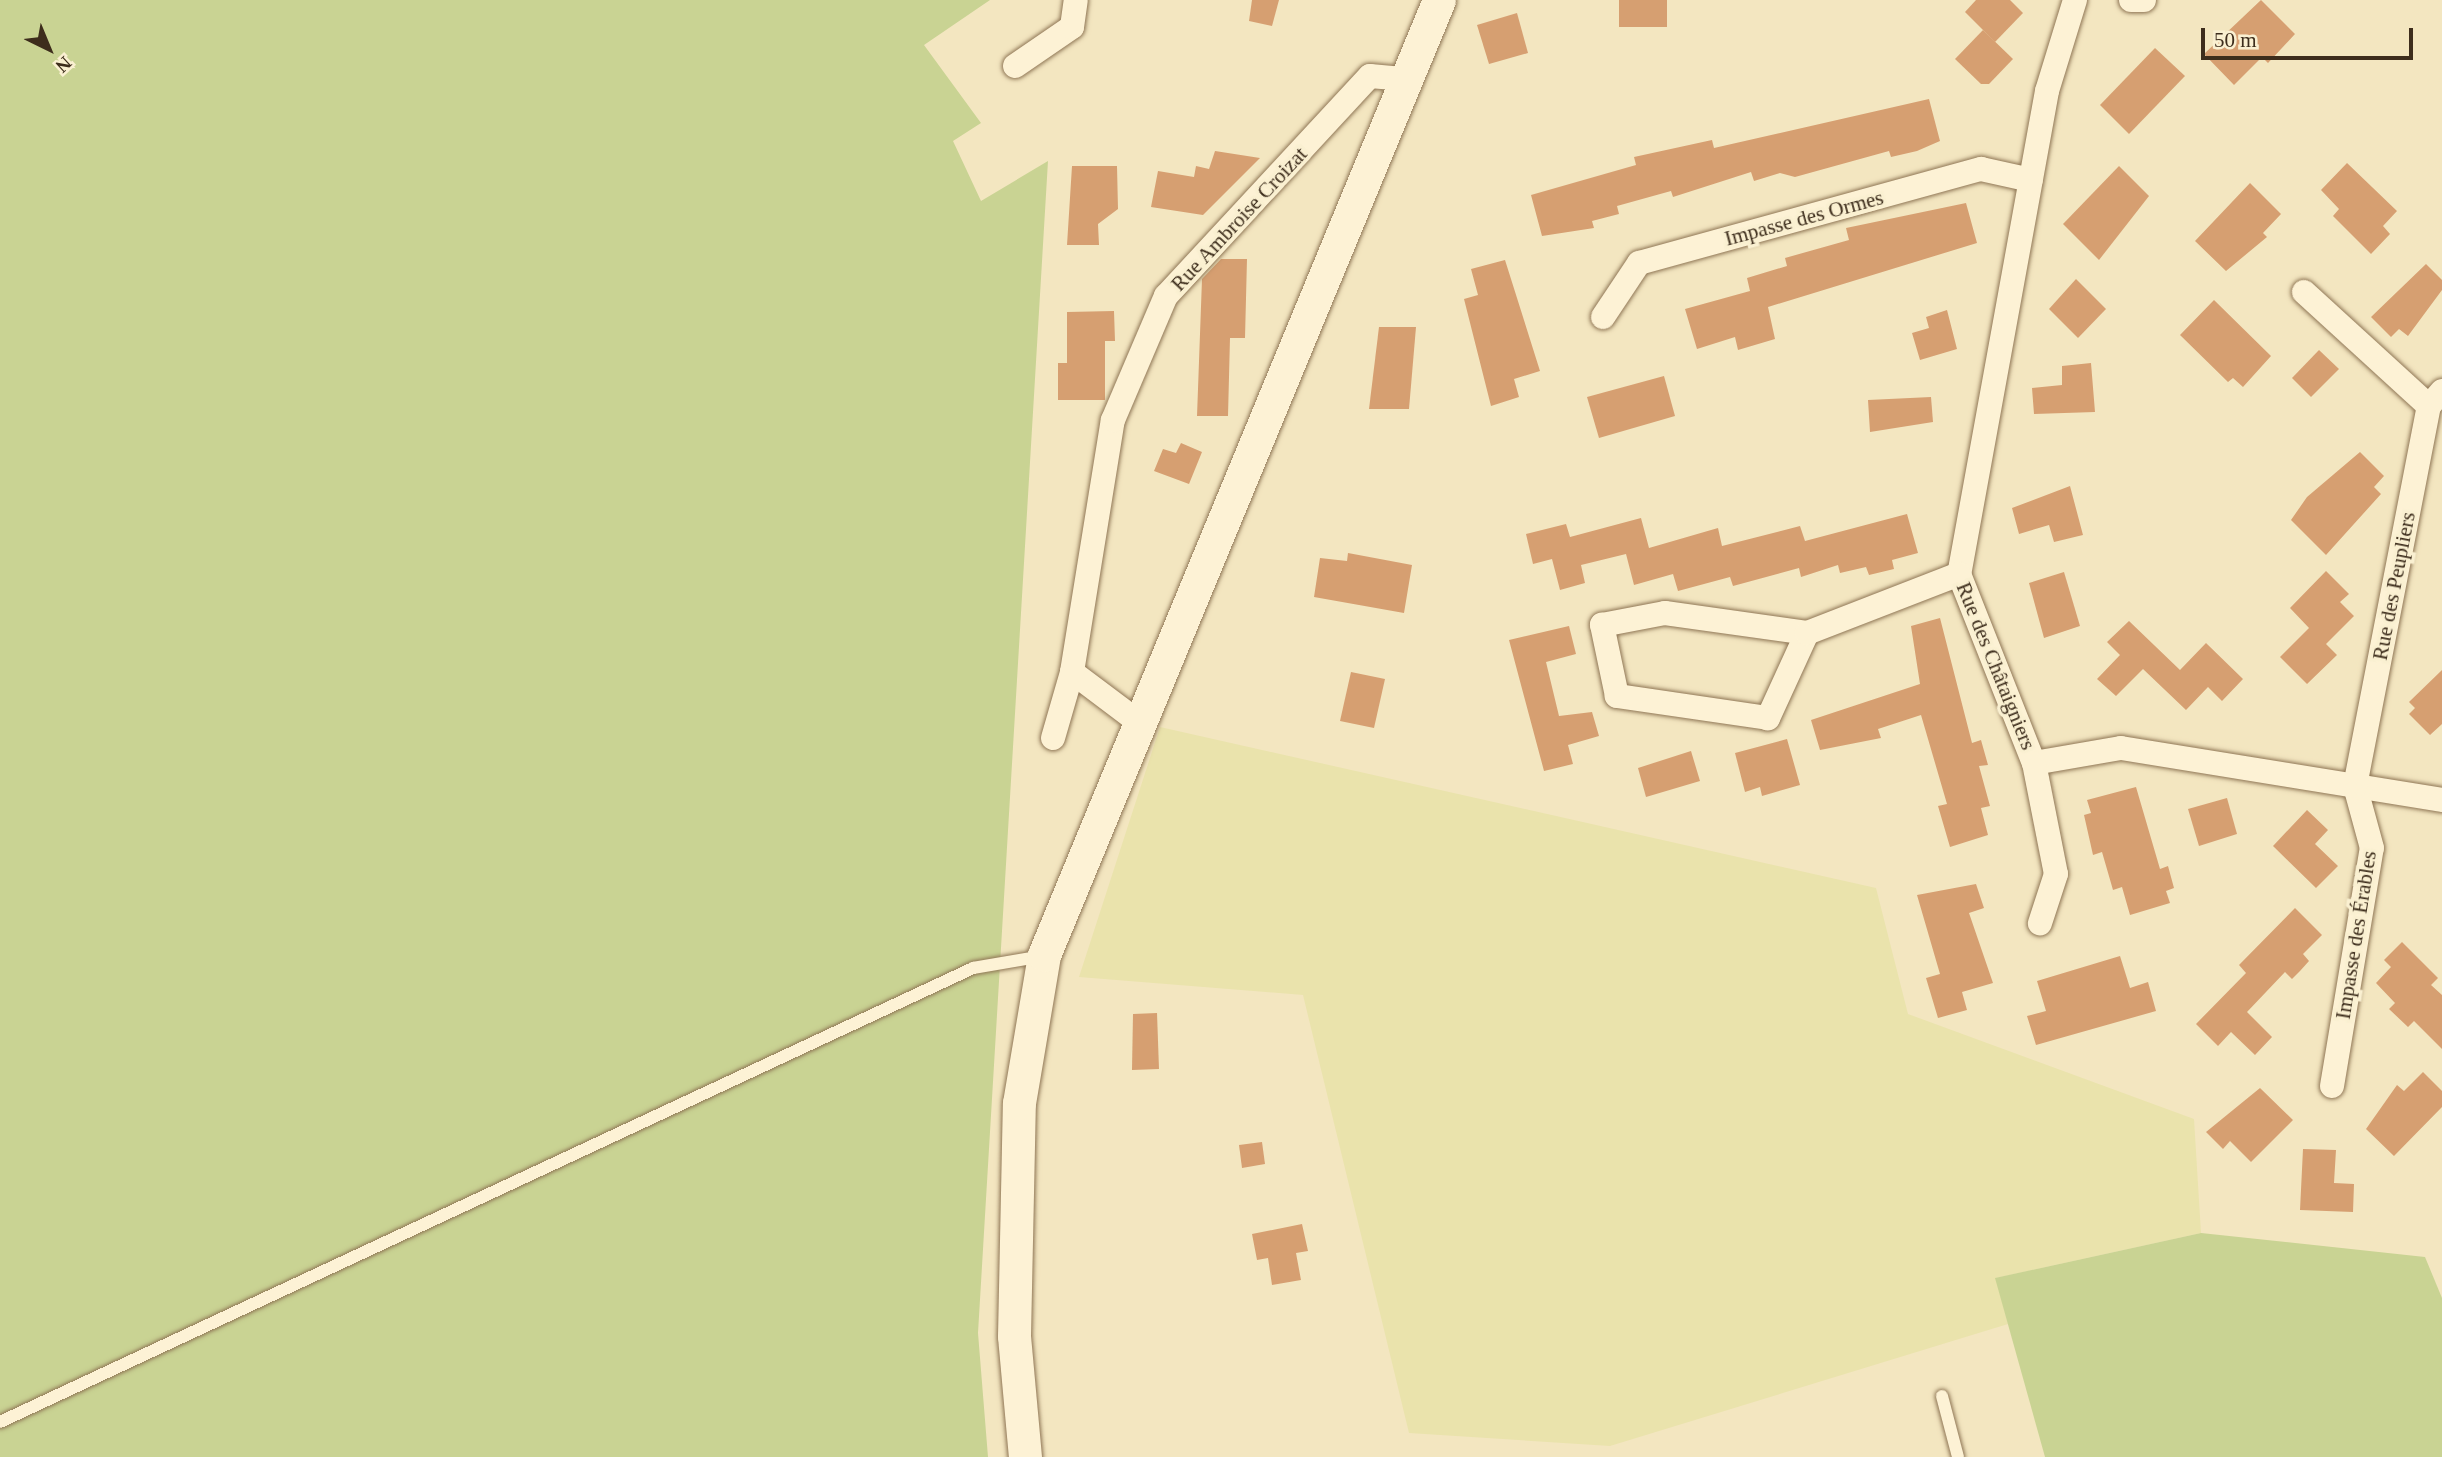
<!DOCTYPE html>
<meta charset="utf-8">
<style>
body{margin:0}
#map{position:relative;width:2442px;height:1457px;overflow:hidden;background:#f3e6c0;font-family:"Times New Roman",serif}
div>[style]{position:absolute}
.farmland>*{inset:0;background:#eae3ac}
.green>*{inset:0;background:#c9d393}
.building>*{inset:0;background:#d69f71}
.roads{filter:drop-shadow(0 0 2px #8f7655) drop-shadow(0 0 2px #8f7655)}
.service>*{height:12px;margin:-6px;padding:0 6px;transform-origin:6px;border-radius:6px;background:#fdf2d5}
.minor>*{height:24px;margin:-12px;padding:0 12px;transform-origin:12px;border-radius:12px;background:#fdf2d5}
.secondary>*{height:33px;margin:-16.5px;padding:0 16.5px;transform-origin:16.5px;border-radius:16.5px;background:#fdf2d5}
span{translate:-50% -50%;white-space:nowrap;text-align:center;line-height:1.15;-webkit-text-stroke:7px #faf0d1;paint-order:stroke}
.street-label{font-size:21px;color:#3d2d1c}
.north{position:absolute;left:14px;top:14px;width:70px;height:70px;-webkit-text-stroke:5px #faf0d1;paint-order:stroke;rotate:137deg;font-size:19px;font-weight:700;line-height:28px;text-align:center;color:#3d2d1c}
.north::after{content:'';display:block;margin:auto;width:24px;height:32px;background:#3d2d1c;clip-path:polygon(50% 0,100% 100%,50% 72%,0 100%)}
.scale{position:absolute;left:2201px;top:28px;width:212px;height:32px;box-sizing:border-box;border:4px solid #3d2d1c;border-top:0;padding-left:9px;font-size:21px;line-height:24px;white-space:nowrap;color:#3d2d1c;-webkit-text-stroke:5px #faf0d1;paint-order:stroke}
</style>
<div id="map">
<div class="farmland">
<i style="clip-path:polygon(1160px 727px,1876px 888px,1908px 1014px,2194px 1119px,2201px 1233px,1996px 1278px,2008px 1324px,1610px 1446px,1409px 1433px,1303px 995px,1079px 977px)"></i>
</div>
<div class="green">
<i style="clip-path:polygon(0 0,990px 0,924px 45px,981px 123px,953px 141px,981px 201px,1048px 161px,978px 1333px,988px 1457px,0 1457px)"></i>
<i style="clip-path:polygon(2201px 1233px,2425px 1257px,2442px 1298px,2442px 1457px,2045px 1457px,1995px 1278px)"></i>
</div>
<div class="building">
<i style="clip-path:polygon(1252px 0,1279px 0,1272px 26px,1249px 21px)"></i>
<i style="clip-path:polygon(1619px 0,1667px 0,1667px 27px,1619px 27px)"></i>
<i style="clip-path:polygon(1976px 0,2010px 0,2023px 13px,1995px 42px,1965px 12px)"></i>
<i style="clip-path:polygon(2261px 0,2295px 34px,2268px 63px,2262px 57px,2234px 85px,2204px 54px)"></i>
<i style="clip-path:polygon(1517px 13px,1528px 53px,1489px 64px,1477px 25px)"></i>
<i style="clip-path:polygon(1983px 30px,2013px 59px,1989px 84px,1981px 84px,1955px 59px)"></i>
<i style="clip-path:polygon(2155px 48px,2185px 76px,2129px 134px,2100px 105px)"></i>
<i style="clip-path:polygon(1929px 99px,1940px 141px,1917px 151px,1891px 157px,1889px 151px,1795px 177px,1780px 173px,1754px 181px,1751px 172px,1673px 197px,1671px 191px,1617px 206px,1619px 214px,1592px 221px,1594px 228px,1542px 236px,1531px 195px,1636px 165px,1634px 157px,1712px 140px,1714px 148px)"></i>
<i style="clip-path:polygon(1215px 151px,1260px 158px,1203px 215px,1151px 207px,1158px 171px,1194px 177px,1196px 166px,1209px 169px)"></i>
<i style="clip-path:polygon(2347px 163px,2397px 211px,2383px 226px,2390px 234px,2371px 254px,2333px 216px,2339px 209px,2321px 190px)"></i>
<i style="clip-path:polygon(1072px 166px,1117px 166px,1118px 209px,1098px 224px,1099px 245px,1067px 245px)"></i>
<i style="clip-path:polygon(2119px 166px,2149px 196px,2099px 260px,2063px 224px)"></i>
<i style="clip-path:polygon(2250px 183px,2281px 214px,2263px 233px,2267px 237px,2226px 271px,2195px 241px)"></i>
<i style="clip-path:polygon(1966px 203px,1977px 243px,1768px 307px,1775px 339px,1738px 350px,1735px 337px,1697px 349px,1685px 309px,1750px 291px,1747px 278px,1787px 266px,1785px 258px,1849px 240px,1846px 228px)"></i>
<i style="clip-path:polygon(1221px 259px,1247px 259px,1245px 338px,1230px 338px,1228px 416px,1197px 416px,1202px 279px)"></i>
<i style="clip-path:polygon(1505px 260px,1540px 371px,1514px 379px,1519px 397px,1491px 406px,1464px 299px,1478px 295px,1471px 269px)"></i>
<i style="clip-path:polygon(2426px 264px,2442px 280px,2442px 290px,2408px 336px,2399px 329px,2391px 337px,2371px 317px)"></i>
<i style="clip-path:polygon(2076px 279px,2106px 309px,2078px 338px,2049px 309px)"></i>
<i style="clip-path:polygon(2214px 300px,2271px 356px,2243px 387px,2233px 378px,2228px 382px,2180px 335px)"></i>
<i style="clip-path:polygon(1947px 310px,1957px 349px,1920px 360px,1912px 333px,1929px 328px,1926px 317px)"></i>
<i style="clip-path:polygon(1114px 311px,1115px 341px,1105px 341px,1105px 400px,1058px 400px,1058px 363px,1067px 363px,1067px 312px)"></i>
<i style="clip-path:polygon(1379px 327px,1416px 327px,1409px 409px,1369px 409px)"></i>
<i style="clip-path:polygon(2319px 350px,2339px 369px,2311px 397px,2292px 378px)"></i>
<i style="clip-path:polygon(2091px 363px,2095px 412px,2034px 414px,2032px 388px,2062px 385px,2062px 366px)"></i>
<i style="clip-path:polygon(1664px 376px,1675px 416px,1599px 438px,1587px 397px)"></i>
<i style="clip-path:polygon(1931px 397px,1933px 422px,1870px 432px,1868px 400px)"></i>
<i style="clip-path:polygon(1181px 443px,1202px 452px,1189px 484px,1154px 471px,1163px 449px,1176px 453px)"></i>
<i style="clip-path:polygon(2360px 452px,2384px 476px,2374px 487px,2381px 494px,2326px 555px,2291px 520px,2307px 497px)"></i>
<i style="clip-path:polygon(2070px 486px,2083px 535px,2054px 542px,2049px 525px,2019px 534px,2012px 508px)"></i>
<i style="clip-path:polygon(1907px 514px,1918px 553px,1892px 560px,1894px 569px,1869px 575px,1866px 567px,1840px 573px,1838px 565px,1801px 577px,1799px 568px,1733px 586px,1730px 577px,1678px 591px,1673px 574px,1634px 585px,1626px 554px,1581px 565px,1585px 583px,1560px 590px,1552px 559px,1533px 564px,1526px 534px,1566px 524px,1570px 537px,1641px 518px,1649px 548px,1718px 528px,1722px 546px,1800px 526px,1805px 541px)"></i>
<i style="clip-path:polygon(1348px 553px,1412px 565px,1404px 613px,1314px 597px,1320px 558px,1347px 561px)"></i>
<i style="clip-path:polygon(2326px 571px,2349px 594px,2340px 602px,2354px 616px,2326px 644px,2337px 655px,2307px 684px,2280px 657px,2309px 628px,2290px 608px)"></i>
<i style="clip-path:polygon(2064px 572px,2080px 626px,2044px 638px,2029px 583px)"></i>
<i style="clip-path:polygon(1940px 618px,1972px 743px,1981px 740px,1988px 765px,1979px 766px,1990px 806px,1981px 808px,1988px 835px,1950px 847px,1938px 806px,1947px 804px,1921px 715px,1878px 729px,1881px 738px,1820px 750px,1811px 720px,1920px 684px,1911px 626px)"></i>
<i style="clip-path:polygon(2129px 621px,2180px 670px,2206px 643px,2243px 679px,2222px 701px,2208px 687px,2186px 710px,2143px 669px,2116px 696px,2097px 679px,2120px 655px,2107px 642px)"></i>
<i style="clip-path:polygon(1569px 626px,1576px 654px,1546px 662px,1559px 716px,1592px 712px,1599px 736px,1568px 745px,1573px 764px,1544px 771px,1509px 640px)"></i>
<i style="clip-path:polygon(2442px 670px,2442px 724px,2430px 735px,2409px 714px,2415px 708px,2409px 702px)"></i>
<i style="clip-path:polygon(1351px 672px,1385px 679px,1374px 728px,1340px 721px)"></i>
<i style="clip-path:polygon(1787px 739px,1800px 785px,1762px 796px,1760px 787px,1745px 792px,1735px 753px)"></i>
<i style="clip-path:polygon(1691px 751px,1700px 781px,1646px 797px,1638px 768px)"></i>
<i style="clip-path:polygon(2136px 787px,2160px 869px,2168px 866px,2174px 888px,2166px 891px,2170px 903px,2130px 915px,2122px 887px,2113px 890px,2102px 852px,2093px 855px,2084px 815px,2091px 813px,2087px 800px)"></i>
<i style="clip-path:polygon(2227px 798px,2237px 834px,2199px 846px,2188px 809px)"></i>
<i style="clip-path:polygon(2307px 810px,2328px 830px,2315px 844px,2338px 866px,2316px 888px,2273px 846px)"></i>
<i style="clip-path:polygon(1976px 884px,1984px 908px,1969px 913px,1993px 983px,1962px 992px,1967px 1010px,1938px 1018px,1926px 978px,1940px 974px,1917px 895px)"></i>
<i style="clip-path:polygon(2295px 908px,2322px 935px,2303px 954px,2309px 961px,2300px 971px,2292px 979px,2285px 972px,2247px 1012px,2272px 1037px,2255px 1055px,2231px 1032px,2218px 1046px,2196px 1024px,2246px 973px,2239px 965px)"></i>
<i style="clip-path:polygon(2402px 942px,2438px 978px,2431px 985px,2442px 995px,2442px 1049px,2414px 1021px,2408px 1027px,2389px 1009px,2395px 1003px,2376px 983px,2391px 967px,2384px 960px)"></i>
<i style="clip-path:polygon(2120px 956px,2130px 988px,2148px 982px,2156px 1011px,2036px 1045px,2027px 1016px,2046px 1011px,2037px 981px)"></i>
<i style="clip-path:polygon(1157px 1013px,1159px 1069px,1132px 1070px,1133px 1014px)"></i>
<i style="clip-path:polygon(2423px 1072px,2442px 1091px,2442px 1107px,2394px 1156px,2366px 1129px,2397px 1085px,2404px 1091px)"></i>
<i style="clip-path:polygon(2260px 1088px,2293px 1120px,2251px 1162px,2230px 1141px,2223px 1149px,2206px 1132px)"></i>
<i style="clip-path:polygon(1262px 1142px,1265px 1164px,1242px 1168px,1239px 1145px)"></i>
<i style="clip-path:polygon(2303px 1149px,2336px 1150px,2334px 1183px,2354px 1184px,2353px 1212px,2300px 1210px)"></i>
<i style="clip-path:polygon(1302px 1224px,1308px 1251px,1296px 1253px,1301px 1280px,1272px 1285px,1268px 1258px,1257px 1260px,1252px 1234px)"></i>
</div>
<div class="roads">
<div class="service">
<i style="left:1942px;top:1396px;width:63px;rotate:75.3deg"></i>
<i style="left:0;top:1422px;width:1074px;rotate:-25.01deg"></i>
<i style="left:973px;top:968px;width:71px;rotate:-9.7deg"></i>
</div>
<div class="minor">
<i style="left:2075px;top:0;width:95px;rotate:107.1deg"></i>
<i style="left:2047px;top:91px;width:491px;rotate:100.3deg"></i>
<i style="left:1959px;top:574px;width:203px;rotate:68.4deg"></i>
<i style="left:2034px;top:763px;width:88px;rotate:-9.8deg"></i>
<i style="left:2121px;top:748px;width:325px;rotate:9.2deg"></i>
<i style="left:2131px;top:0;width:13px"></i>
<i style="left:1015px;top:66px;width:69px;rotate:-34.4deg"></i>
<i style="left:1072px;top:27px;width:27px;rotate:-82deg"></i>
<i style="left:2304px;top:292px;width:169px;rotate:42.4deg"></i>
<i style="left:1603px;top:317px;width:65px;rotate:-56.3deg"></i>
<i style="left:1639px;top:263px;width:355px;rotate:-15.4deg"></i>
<i style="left:1981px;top:169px;width:51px;rotate:12.4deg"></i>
<i style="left:1807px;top:633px;width:94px;rotate:114.6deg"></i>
<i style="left:1768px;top:718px;width:153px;rotate:-171.7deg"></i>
<i style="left:1617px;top:696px;width:73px;rotate:-101.9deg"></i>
<i style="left:1602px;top:625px;width:64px;rotate:-10.8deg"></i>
<i style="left:1665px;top:613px;width:143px;rotate:8deg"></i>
<i style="left:1807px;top:633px;width:163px;rotate:-21.2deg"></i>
<i style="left:1072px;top:672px;width:80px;rotate:36.9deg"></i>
<i style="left:1053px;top:738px;width:69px;rotate:-73.9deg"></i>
<i style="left:1072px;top:672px;width:255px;rotate:-80.8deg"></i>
<i style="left:1113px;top:420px;width:135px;rotate:-66.9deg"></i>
<i style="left:1166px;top:296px;width:300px;rotate:-47.2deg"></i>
<i style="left:1370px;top:76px;width:33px;rotate:5deg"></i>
<i style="left:2034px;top:763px;width:113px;rotate:78.8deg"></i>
<i style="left:2056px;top:874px;width:52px;rotate:108.1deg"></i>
<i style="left:2332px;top:1086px;width:241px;rotate:-80.5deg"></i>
<i style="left:2372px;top:848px;width:64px;rotate:-105.3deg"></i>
<i style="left:2355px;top:786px;width:387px;rotate:-79deg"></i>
<i style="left:2429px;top:406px;width:20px;rotate:-49deg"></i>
</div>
<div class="secondary">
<i style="left:1025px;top:1457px;width:121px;rotate:-95.2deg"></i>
<i style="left:1014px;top:1336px;width:233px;rotate:-88.8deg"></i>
<i style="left:1019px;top:1103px;width:150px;rotate:-80.4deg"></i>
<i style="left:1044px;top:955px;width:1033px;rotate:-67.53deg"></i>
</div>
</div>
<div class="street-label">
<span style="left:1804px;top:218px;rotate:-15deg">Impasse des Ormes</span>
<span style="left:1239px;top:219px;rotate:-47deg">Rue Ambroise Croizat</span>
<span style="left:2394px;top:586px;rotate:-79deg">Rue des Peupliers</span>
<span style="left:1996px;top:666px;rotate:68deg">Rue des Châtaigniers</span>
<span style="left:2356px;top:935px;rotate:-81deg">Impasse des Érables</span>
</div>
<div class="north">N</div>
<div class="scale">50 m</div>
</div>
